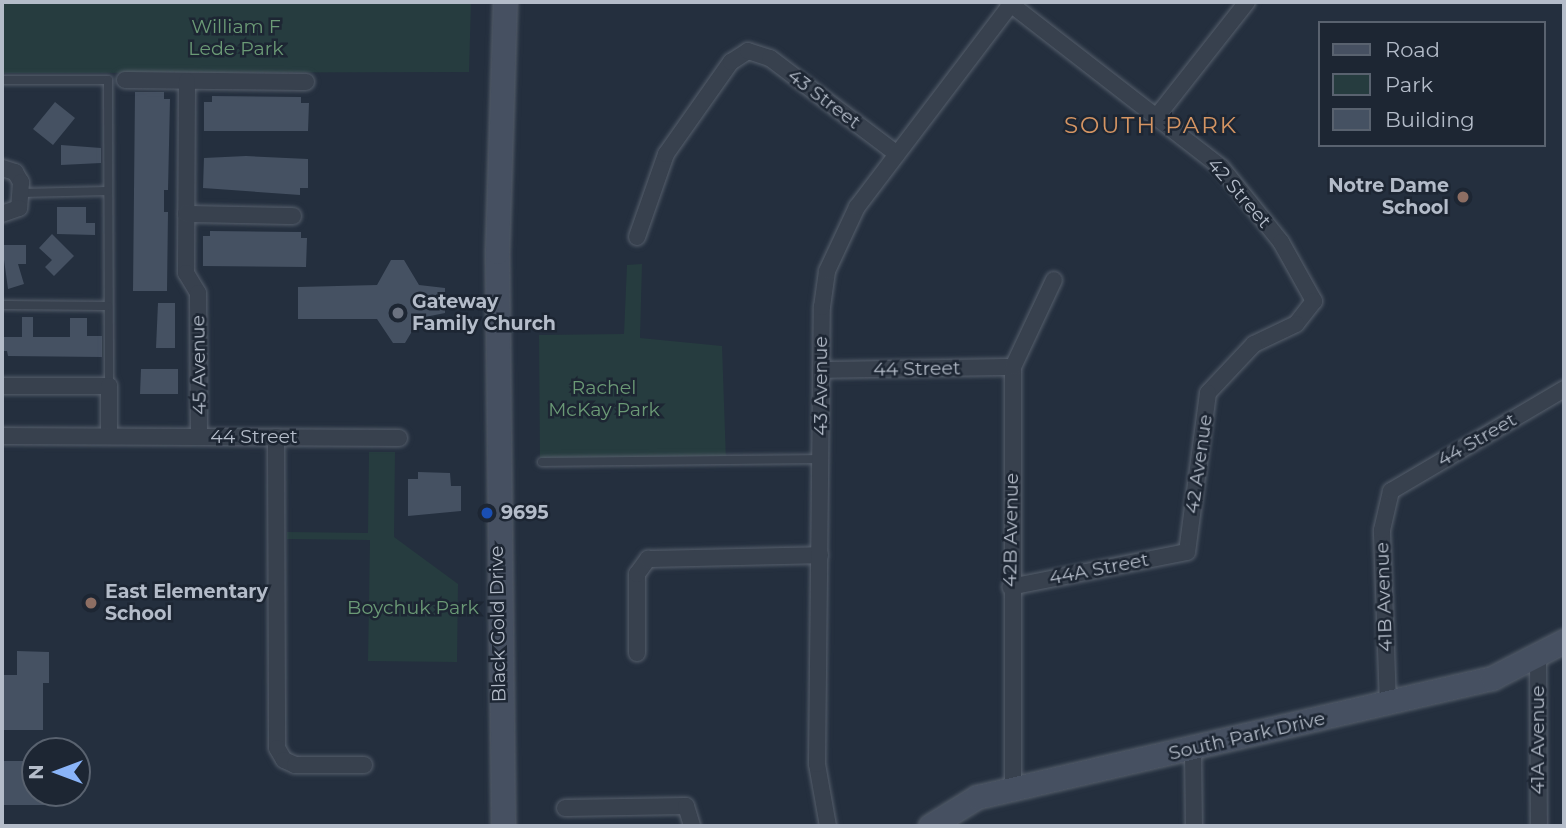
<!DOCTYPE html>
<style>
body{margin:0}
#map{position:relative;width:1566px;height:828px;overflow:hidden;background:#242f3e;font-family:Montserrat,sans-serif}
div>[style]{position:absolute}
.green>*{inset:0;background:#263c3f}
.building>*{inset:0;background:#455162}
.roads{filter:drop-shadow(0 0 2px #565f6c) drop-shadow(0 0 2px #565f6c)}
.lane>*{height:8px;margin:-4px;padding:0 4px;transform-origin:4px;border-radius:4px;background:#38414e}
.street>*{height:16px;margin:-8px;padding:0 8px;transform-origin:8px;border-radius:8px;background:#38414e}
.secondary>*{height:23px;margin:-11.5px;padding:0 11.5px;transform-origin:11.5px;border-radius:11.5px;background:#465061}
.dots>*{width:19px;height:19px;translate:-50% -50%;box-sizing:border-box;border:4px solid #1d2633;border-radius:50%}
span{translate:-50% -50%;white-space:nowrap;text-align:center;line-height:1.15;-webkit-text-stroke:5px #1d2633;paint-order:stroke}
.park-label{font-size:19px;color:#6b9a76}
.street-label{font-size:19px;color:#b4bcc9}
.poi-label{font-size:19px;color:#b4bcc9;font-weight:700}
.right{translate:-100% -50%;text-align:right}
.left{translate:0 -50%;text-align:left}
.quarter-label{font-size:23px;color:#d59563;letter-spacing:2px}
.frame{position:absolute;inset:0;border:4px solid #b4bcc9;pointer-events:none}
.legend{position:absolute;left:1318px;top:21px;width:228px;height:126px;box-sizing:border-box;background:#1d2633;border:2px solid #59626f;margin:0;padding:9px 12px;list-style:none;font-size:21px;color:#b4bcc9}
.legend li{display:flex;align-items:center;gap:14px;height:35px}
.legend b{width:35px;border:2px solid #59626f}
.north{position:absolute;left:21px;top:737px;width:70px;height:70px;box-sizing:border-box;background:#1d2633;border:2px solid #59626f;border-radius:50%;rotate:270deg;font-size:19px;font-weight:700;line-height:28px;text-align:center;color:#b4bcc9}
.north::after{content:'';display:block;margin:auto;width:24px;height:32px;background:#8ab4f8;clip-path:polygon(50% 0,100% 100%,50% 72%,0 100%)}
</style>
<div id="map">
<div class="green">
<i style="clip-path:polygon(2px 2px,471px 2px,469px 72px,2px 73px)"></i>
<i style="clip-path:polygon(642px 264px,640px 338px,722px 346px,726px 461px,540px 465px,539px 335px,624px 334px,627px 265px)"></i>
<i style="clip-path:polygon(369px 452px,395px 452px,394px 537px,458px 584px,457px 662px,368px 661px,370px 540px,287px 539px,287px 532px,368px 533px)"></i>
</div>
<div class="building">
<i style="clip-path:polygon(135px 92px,164px 92px,164px 99px,170px 99px,168px 190px,164px 190px,164px 212px,168px 212px,167px 291px,133px 291px)"></i>
<i style="clip-path:polygon(212px 96px,301px 97px,301px 103px,309px 103px,308px 131px,204px 131px,204px 102px,212px 102px)"></i>
<i style="clip-path:polygon(55px 102px,75px 118px,53px 145px,33px 129px)"></i>
<i style="clip-path:polygon(61px 145px,101px 148px,101px 163px,61px 165px)"></i>
<i style="clip-path:polygon(246px 156px,308px 159px,308px 188px,300px 188px,300px 195px,203px 188px,204px 158px)"></i>
<i style="clip-path:polygon(57px 207px,86px 207px,86px 223px,95px 223px,95px 235px,57px 234px)"></i>
<i style="clip-path:polygon(210px 231px,301px 232px,301px 238px,307px 238px,306px 267px,203px 266px,203px 236px,210px 236px)"></i>
<i style="clip-path:polygon(52px 234px,74px 256px,54px 276px,45px 267px,52px 260px,39px 248px)"></i>
<i style="clip-path:polygon(2px 245px,26px 245px,26px 264px,18px 264px,24px 284px,8px 289px)"></i>
<i style="clip-path:polygon(391px 260px,404px 260px,419px 285px,445px 288px,445px 313px,420px 318px,405px 343px,393px 343px,377px 319px,298px 319px,298px 287px,377px 285px)"></i>
<i style="clip-path:polygon(158px 303px,175px 303px,175px 348px,156px 348px)"></i>
<i style="clip-path:polygon(22px 317px,33px 317px,33px 337px,70px 337px,70px 318px,87px 318px,87px 336px,102px 336px,102px 357px,8px 356px,7px 351px,2px 351px,2px 337px,22px 337px)"></i>
<i style="clip-path:polygon(141px 369px,178px 369px,178px 394px,140px 394px)"></i>
<i style="clip-path:polygon(418px 472px,450px 473px,451px 486px,461px 486px,461px 511px,408px 516px,408px 479px,418px 479px)"></i>
<i style="clip-path:polygon(17px 651px,49px 652px,49px 683px,43px 683px,43px 730px,2px 730px,2px 675px,17px 675px)"></i>
<i style="clip-path:polygon(2px 761px,35px 761px,35px 793px,50px 793px,50px 805px,2px 805px)"></i>
</div>
<div class="roads">
<div class="lane">
<i style="left:2px;top:80px;width:106px"></i>
<i style="left:108px;top:80px;width:306px;rotate:89.8deg"></i>
<i style="left:21px;top:193px;width:87px;rotate:-1.3deg"></i>
<i style="left:2px;top:305px;width:106px;rotate:0.5deg"></i>
<i style="left:542px;top:462px;width:279px;rotate:-0.6deg"></i>
</div>
<div class="street">
<i style="left:1008px;top:2px;width:269px;rotate:37.8deg"></i>
<i style="left:1221px;top:167px;width:96px;rotate:51.3deg"></i>
<i style="left:1281px;top:242px;width:68px;rotate:60.8deg"></i>
<i style="left:1314px;top:301px;width:29px;rotate:128deg"></i>
<i style="left:1296px;top:324px;width:47px;rotate:154.5deg"></i>
<i style="left:1254px;top:344px;width:67px;rotate:133.2deg"></i>
<i style="left:1208px;top:393px;width:160px;rotate:97.5deg"></i>
<i style="left:1187px;top:552px;width:180px;rotate:168.8deg"></i>
<i style="left:125px;top:80px;width:181px;rotate:0.6deg"></i>
<i style="left:187px;top:81px;width:192px;rotate:90.3deg"></i>
<i style="left:186px;top:273px;width:23px;rotate:59deg"></i>
<i style="left:198px;top:293px;width:144px;rotate:89.6deg"></i>
<i style="left:1158px;top:115px;width:144px;rotate:-51.8deg"></i>
<i style="left:2px;top:168px;width:14px;rotate:17deg"></i>
<i style="left:15px;top:172px;width:12px;rotate:59deg"></i>
<i style="left:21px;top:182px;width:26px;rotate:94deg"></i>
<i style="left:19px;top:208px;width:18px;rotate:161deg"></i>
<i style="left:186px;top:214px;width:107px;rotate:1.1deg"></i>
<i style="left:637px;top:237px;width:88px;rotate:-70.7deg"></i>
<i style="left:666px;top:154px;width:113px;rotate:-54.8deg"></i>
<i style="left:731px;top:62px;width:20px;rotate:-33deg"></i>
<i style="left:748px;top:51px;width:23px;rotate:18deg"></i>
<i style="left:770px;top:58px;width:159px;rotate:37.1deg"></i>
<i style="left:821px;top:370px;width:192px;rotate:-0.9deg"></i>
<i style="left:2px;top:386px;width:107px"></i>
<i style="left:109px;top:386px;width:50px;rotate:90deg"></i>
<i style="left:2px;top:436px;width:397px;rotate:0.3deg"></i>
<i style="left:276px;top:437px;width:311px;rotate:89.8deg"></i>
<i style="left:277px;top:748px;width:14px;rotate:60deg"></i>
<i style="left:284px;top:760px;width:12px;rotate:24deg"></i>
<i style="left:295px;top:765px;width:69px"></i>
<i style="left:637px;top:653px;width:79px;rotate:-90deg"></i>
<i style="left:637px;top:574px;width:19px;rotate:-54deg"></i>
<i style="left:648px;top:559px;width:172px;rotate:-1.3deg"></i>
<i style="left:1538px;top:654px;width:172px;rotate:89.7deg"></i>
<i style="left:1388px;top:705px;width:175px;rotate:-92deg"></i>
<i style="left:1382px;top:530px;width:40px;rotate:-77deg"></i>
<i style="left:1391px;top:491px;width:201px;rotate:-30.5deg"></i>
<i style="left:1193px;top:749px;width:77px;rotate:89.3deg"></i>
<i style="left:1013px;top:790px;width:423px;rotate:-90deg"></i>
<i style="left:1013px;top:367px;width:96px;rotate:-64.8deg"></i>
<i style="left:565px;top:808px;width:121px;rotate:-0.9deg"></i>
<i style="left:686px;top:806px;width:21px;rotate:73deg"></i>
<i style="left:828px;top:826px;width:63px;rotate:-100.1deg"></i>
<i style="left:817px;top:764px;width:457px;rotate:-89.4deg"></i>
<i style="left:822px;top:307px;width:36px;rotate:-82deg"></i>
<i style="left:827px;top:271px;width:71px;rotate:-64.9deg"></i>
<i style="left:857px;top:207px;width:255px;rotate:-52.8deg"></i>
</div>
<div class="secondary">
<i style="left:503px;top:826px;width:574px;rotate:-90.6deg"></i>
<i style="left:497px;top:252px;width:250px;rotate:-88.2deg"></i>
<i style="left:930px;top:826px;width:55px;rotate:-31.7deg"></i>
<i style="left:977px;top:797px;width:529px;rotate:-13.01deg"></i>
<i style="left:1492px;top:678px;width:81px;rotate:-27.2deg"></i>
</div>
</div>
<div class="dots">
<i style="left:1463px;top:197px;background:#8d6e63"></i>
<i style="left:398px;top:313px;background:#6b7280"></i>
<i style="left:487px;top:513px;background:#1a4fb4"></i>
<i style="left:91px;top:603px;background:#8d6e63"></i>
</div>
<div class="park-label">
<span style="left:236px;top:38px">William F<br>Lede Park</span>
<span style="left:604px;top:399px">Rachel<br>McKay Park</span>
<span style="left:413px;top:608px">Boychuk Park</span>
</div>
<div class="street-label">
<span style="left:824px;top:99px;rotate:37deg">43 Street</span>
<span style="left:1239px;top:193px;rotate:49deg">42 Street</span>
<span style="left:199px;top:365px;rotate:-91deg">45 Avenue</span>
<span style="left:917px;top:369px;rotate:-1deg">44 Street</span>
<span style="left:821px;top:386px;rotate:-90deg">43 Avenue</span>
<span style="left:254px;top:437px">44 Street</span>
<span style="left:1477px;top:440px;rotate:-30deg">44 Street</span>
<span style="left:1199px;top:464px;rotate:-82deg">42 Avenue</span>
<span style="left:1011px;top:530px;rotate:-89deg">42B Avenue</span>
<span style="left:1099px;top:569px;rotate:-11deg">44A Street</span>
<span style="left:1384px;top:597px;rotate:-92deg">41B Avenue</span>
<span style="left:498px;top:624px;rotate:-91deg">Black Gold Drive</span>
<span style="left:1247px;top:736px;rotate:-13deg">South Park Drive</span>
<span style="left:1538px;top:740px;rotate:-90deg">41A Avenue</span>
</div>
<div class="poi-label">
<span class="right" style="left:1449px;top:197px">Notre Dame<br>School</span>
<span class="left" style="left:412px;top:313px">Gateway<br>Family Church</span>
<span class="left" style="left:501px;top:513px">9695</span>
<span class="left" style="left:105px;top:603px">East Elementary<br>School</span>
</div>
<div class="quarter-label">
<span style="left:1151px;top:125px">SOUTH PARK</span>
</div>
<div class="frame"></div>
<ul class="legend">
<li><b style="height:9px;background:#465061"></b>Road</li>
<li><b style="height:19px;background:#263c3f"></b>Park</li>
<li><b style="height:19px;background:#455162"></b>Building</li>
</ul>
<div class="north">N</div>
</div>
